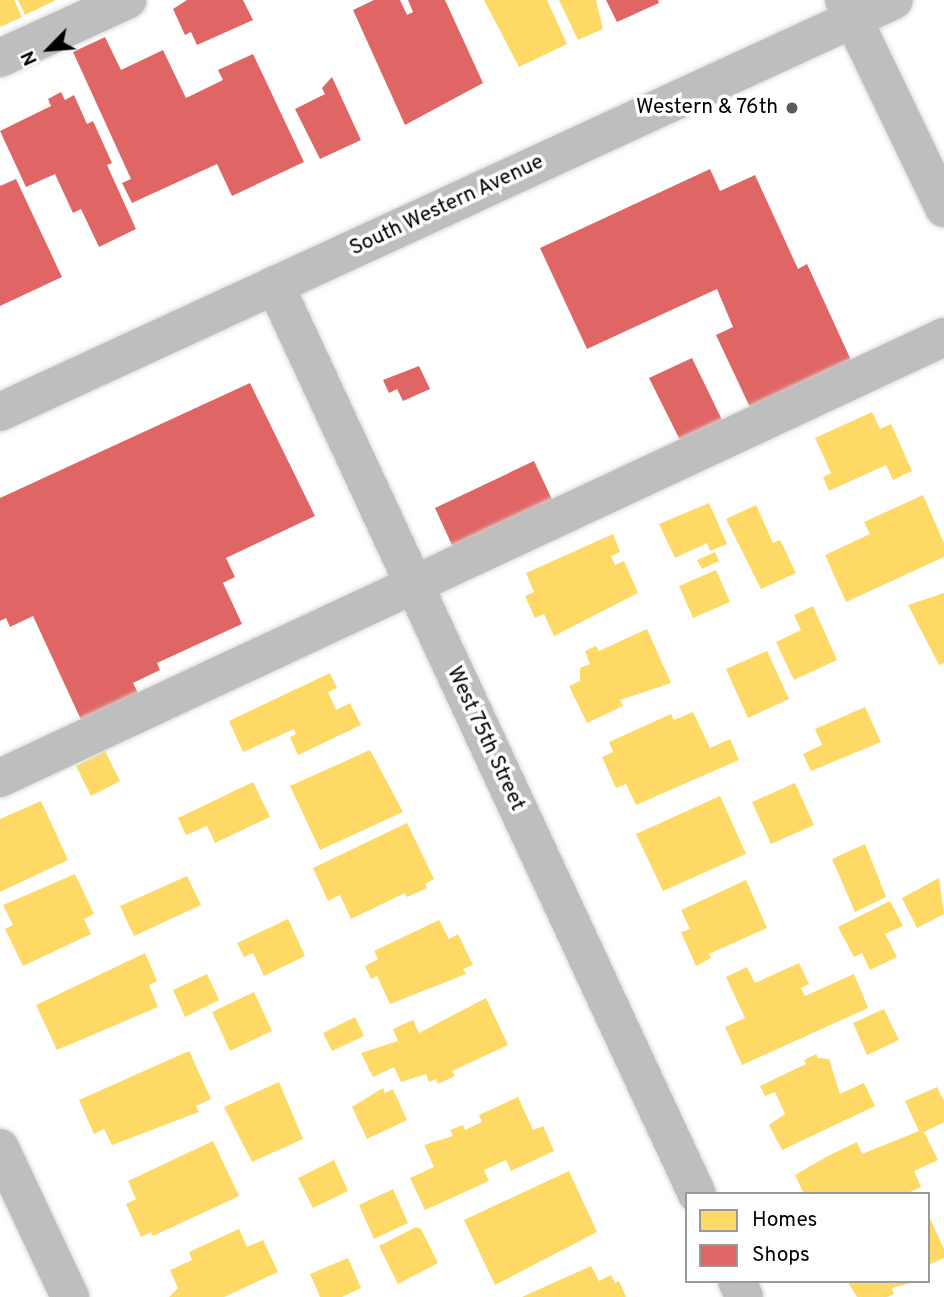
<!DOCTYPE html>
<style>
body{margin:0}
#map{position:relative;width:944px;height:1297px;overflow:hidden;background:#fff;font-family:Overpass,sans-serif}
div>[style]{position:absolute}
.homes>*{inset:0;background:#ffd966}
.shops>*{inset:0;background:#e06666}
.roads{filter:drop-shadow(0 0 2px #dbdbdb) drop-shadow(0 0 2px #dbdbdb)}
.minor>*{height:38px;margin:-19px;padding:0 19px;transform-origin:19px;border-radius:19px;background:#bebebe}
.major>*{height:38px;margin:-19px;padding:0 19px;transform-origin:19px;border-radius:19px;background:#bebebe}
.dots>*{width:19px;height:19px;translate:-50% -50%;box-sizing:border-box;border:4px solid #fff;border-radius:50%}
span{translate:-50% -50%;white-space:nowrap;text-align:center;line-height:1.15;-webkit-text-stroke:7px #fff;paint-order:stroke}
.poi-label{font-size:21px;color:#000}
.right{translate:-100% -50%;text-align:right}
.street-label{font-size:21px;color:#000}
.legend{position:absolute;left:685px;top:1192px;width:245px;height:91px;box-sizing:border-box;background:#fff;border:2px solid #999;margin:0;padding:9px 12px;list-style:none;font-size:21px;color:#000}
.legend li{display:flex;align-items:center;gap:14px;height:35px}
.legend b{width:35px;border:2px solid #999}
.north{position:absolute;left:14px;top:14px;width:70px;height:70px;-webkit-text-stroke:5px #fff;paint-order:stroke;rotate:245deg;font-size:19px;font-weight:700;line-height:28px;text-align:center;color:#000}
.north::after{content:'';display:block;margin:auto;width:24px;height:32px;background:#000;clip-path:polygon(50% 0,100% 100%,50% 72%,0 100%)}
</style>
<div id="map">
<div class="homes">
<i style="clip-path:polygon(0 0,14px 0,22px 17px,0 27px)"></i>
<i style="clip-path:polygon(18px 0,56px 0,25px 15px)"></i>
<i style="clip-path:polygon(484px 0,547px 0,567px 44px,519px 67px)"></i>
<i style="clip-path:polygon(559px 0,596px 0,603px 29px,578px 40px)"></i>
<i style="clip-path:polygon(872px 412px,880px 429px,891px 424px,912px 471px,893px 480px,886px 465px,829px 491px,823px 477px,831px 473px,815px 438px)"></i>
<i style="clip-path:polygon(923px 495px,944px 543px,944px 557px,846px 602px,825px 555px,870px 534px,864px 522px)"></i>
<i style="clip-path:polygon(709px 503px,727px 544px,710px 551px,707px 543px,675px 558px,659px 524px)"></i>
<i style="clip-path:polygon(756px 505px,773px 543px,780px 540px,796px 573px,761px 589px,726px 519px)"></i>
<i style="clip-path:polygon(613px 534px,620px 552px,611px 556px,615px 565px,624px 561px,638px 593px,554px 636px,544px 614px,535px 618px,525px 596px,534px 592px,526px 573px)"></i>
<i style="clip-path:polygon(715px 552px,719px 561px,702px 569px,697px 560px)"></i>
<i style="clip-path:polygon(716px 570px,730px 602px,693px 618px,679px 586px)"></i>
<i style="clip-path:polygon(944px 593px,944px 663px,939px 665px,908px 605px)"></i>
<i style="clip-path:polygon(813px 606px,837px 660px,794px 680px,776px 642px,801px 630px,794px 615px)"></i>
<i style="clip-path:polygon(647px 629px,671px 683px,620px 700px,623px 706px,587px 723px,569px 686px,580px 681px,580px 668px,590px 664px,585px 651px,596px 646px,599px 651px)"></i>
<i style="clip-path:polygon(767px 651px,789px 699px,748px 718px,726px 669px)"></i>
<i style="clip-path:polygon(330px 673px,337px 688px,328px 692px,336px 710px,350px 703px,361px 725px,298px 755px,290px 737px,296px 734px,294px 729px,243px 752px,229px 721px)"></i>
<i style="clip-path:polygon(865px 707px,881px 742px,811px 771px,803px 754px,822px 745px,815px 729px)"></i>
<i style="clip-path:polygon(693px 712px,710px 748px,730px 739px,739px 760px,636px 805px,626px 784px,616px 788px,602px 757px,613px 752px,609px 742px,671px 714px,674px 720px)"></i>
<i style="clip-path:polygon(370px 750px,403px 812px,320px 850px,290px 786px)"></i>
<i style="clip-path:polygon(105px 751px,120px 781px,91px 796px,76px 766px)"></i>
<i style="clip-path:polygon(253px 782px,270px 817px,215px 843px,207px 826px,186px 835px,178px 818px)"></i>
<i style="clip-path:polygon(795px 783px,814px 825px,771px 844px,752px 802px)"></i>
<i style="clip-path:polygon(720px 796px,746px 854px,663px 891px,636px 834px)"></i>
<i style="clip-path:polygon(41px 801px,68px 860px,0 892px,0 819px)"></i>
<i style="clip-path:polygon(407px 823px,434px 879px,425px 884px,427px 888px,407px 897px,405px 893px,351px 919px,340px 895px,328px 901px,313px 868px)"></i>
<i style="clip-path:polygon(865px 844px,886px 897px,855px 912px,832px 859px)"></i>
<i style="clip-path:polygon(75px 874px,94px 914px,84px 919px,91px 934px,23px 966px,5px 929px,13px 925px,3px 905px)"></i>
<i style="clip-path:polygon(187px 876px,201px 905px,134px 936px,120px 906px)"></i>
<i style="clip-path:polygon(939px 878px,944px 914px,917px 928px,902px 898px)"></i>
<i style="clip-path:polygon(746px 880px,767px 928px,709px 954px,711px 958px,696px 966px,681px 932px,690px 929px,681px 910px)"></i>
<i style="clip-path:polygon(890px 901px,903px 926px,885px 934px,897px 957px,870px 970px,862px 953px,854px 957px,838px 927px)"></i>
<i style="clip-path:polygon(288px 919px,305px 956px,264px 976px,253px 953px,244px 957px,237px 943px)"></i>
<i style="clip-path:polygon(439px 920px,449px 939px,458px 934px,473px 965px,463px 969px,466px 974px,390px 1004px,377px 976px,371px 979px,365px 966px,378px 959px,374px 951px)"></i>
<i style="clip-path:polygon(145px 953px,157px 981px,149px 985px,158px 1007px,57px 1050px,36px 1005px)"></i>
<i style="clip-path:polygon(799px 963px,809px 984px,801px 988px,805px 996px,854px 974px,868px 1008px,742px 1065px,725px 1027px,745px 1018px,726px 977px,747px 967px,755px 983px)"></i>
<i style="clip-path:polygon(207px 974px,219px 1000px,185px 1017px,173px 990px)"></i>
<i style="clip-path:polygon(254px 992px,272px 1031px,230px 1051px,212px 1012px)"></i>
<i style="clip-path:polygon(486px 998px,508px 1045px,452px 1071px,455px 1076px,438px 1084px,436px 1079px,429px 1082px,426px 1074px,401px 1082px,394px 1067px,373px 1077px,361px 1053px,398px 1041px,393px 1029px,413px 1020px,419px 1033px)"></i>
<i style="clip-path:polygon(884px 1009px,899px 1040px,867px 1055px,853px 1023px)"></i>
<i style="clip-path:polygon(355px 1017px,364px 1036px,332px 1051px,323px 1033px)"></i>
<i style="clip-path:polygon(189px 1051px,211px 1099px,196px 1106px,199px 1112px,112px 1145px,104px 1129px,94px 1134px,79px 1100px)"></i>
<i style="clip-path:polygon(816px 1054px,818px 1058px,829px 1059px,840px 1094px,864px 1083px,875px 1106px,782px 1150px,769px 1125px,785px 1114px,775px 1092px,765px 1096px,760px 1086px,806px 1064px,804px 1060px)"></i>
<i style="clip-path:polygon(279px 1082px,303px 1139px,252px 1162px,224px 1107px)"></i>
<i style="clip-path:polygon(937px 1087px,944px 1101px,944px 1122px,924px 1132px,938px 1160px,914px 1171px,921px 1187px,906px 1194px,804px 1194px,795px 1175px,828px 1156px,857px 1142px,862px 1154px,919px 1131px,905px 1101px)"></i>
<i style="clip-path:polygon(383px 1088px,385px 1093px,393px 1089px,407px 1120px,367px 1139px,352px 1107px)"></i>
<i style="clip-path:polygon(518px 1097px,533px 1130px,543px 1126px,554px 1151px,511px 1171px,506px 1160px,484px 1170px,489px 1181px,425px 1210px,410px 1178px,434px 1167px,424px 1145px,453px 1136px,450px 1130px,463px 1125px,465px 1130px,482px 1122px,479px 1115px)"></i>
<i style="clip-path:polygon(213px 1141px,239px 1196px,153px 1236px,151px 1232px,141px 1237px,126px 1204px,136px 1199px,128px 1181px)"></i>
<i style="clip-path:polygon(334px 1160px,348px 1191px,313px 1208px,298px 1178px)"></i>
<i style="clip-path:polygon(569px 1171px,597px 1232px,495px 1285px,464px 1220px)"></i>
<i style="clip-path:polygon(393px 1189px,408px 1223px,374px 1239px,359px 1205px)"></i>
<i style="clip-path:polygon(928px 1214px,944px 1249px,944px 1258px,928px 1265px)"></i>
<i style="clip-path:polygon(416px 1227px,421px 1229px,438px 1263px,398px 1284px,379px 1246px)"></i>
<i style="clip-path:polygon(239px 1229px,247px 1247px,263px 1240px,278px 1272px,224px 1297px,169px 1297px,178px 1288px,170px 1270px,192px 1260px,189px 1252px)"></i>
<i style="clip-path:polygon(348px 1258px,361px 1288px,342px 1297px,320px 1297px,310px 1274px)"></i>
<i style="clip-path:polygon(591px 1266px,599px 1281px,611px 1275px,615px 1283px,619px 1281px,626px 1297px,522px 1297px)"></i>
<i style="clip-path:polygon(847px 1281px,919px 1281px,892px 1288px,894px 1294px,887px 1297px,857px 1297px)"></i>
</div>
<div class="shops">
<i style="clip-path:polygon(187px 0,243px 0,253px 20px,197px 45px,191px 32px,185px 35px,173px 9px)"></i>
<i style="clip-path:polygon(374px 0,400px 0,407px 15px,413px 12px,408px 0,445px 0,483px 83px,405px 125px,353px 10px)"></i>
<i style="clip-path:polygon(606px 0,658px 0,659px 3px,617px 22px)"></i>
<i style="clip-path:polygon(105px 37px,121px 70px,163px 50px,186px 98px,223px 80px,218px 70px,253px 54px,304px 162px,232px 196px,217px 164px,132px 203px,122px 183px,131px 179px,73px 52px)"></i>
<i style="clip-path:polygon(332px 77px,361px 140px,320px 159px,295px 109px,325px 94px,322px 88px)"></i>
<i style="clip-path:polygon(61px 92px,65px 100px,74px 95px,87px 124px,93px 121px,112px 163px,107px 165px,136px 229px,99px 247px,81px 209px,73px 213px,55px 174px,26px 187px,0 131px,51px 106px,48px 99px)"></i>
<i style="clip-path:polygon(710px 169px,720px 191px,755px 175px,798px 269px,807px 264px,856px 371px,755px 418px,716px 335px,733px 327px,717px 289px,587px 349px,540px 248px)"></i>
<i style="clip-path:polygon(16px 179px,62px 277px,0 306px,0 186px)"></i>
<i style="clip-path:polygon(692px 358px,725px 426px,683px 446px,649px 378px)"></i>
<i style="clip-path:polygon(419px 366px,430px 389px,403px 401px,397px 389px,389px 393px,383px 380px)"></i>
<i style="clip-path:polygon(250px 383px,315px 516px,226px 558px,235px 577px,223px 583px,242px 624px,157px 663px,160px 670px,133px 683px,144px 705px,83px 724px,33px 616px,10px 627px,6px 618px,0 621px,0 498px)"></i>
<i style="clip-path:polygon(534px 461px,557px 510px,457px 556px,435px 508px)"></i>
</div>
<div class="roads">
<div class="minor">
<i style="left:844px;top:0;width:231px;rotate:64.3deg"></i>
<i style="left:0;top:58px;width:140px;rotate:-24.5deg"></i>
<i style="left:275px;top:285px;width:1002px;rotate:65.1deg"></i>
<i style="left:0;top:778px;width:1042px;rotate:-25.04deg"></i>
<i style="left:0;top:1148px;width:165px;rotate:64.8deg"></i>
<i style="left:737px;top:1281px;width:17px;rotate:66deg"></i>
</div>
<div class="major">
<i style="left:0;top:412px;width:984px;rotate:-24.74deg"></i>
</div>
</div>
<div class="dots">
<i style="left:792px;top:108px;background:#595959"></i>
</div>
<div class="poi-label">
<span class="right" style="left:778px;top:108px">Western &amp; 76th</span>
</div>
<div class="street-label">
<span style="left:447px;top:206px;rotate:-25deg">South Western Avenue</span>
<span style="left:485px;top:739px;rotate:65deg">West 75th Street</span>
</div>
<ul class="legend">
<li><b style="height:19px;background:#ffd966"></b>Homes</li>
<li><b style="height:19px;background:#e06666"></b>Shops</li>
</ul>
<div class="north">N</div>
</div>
